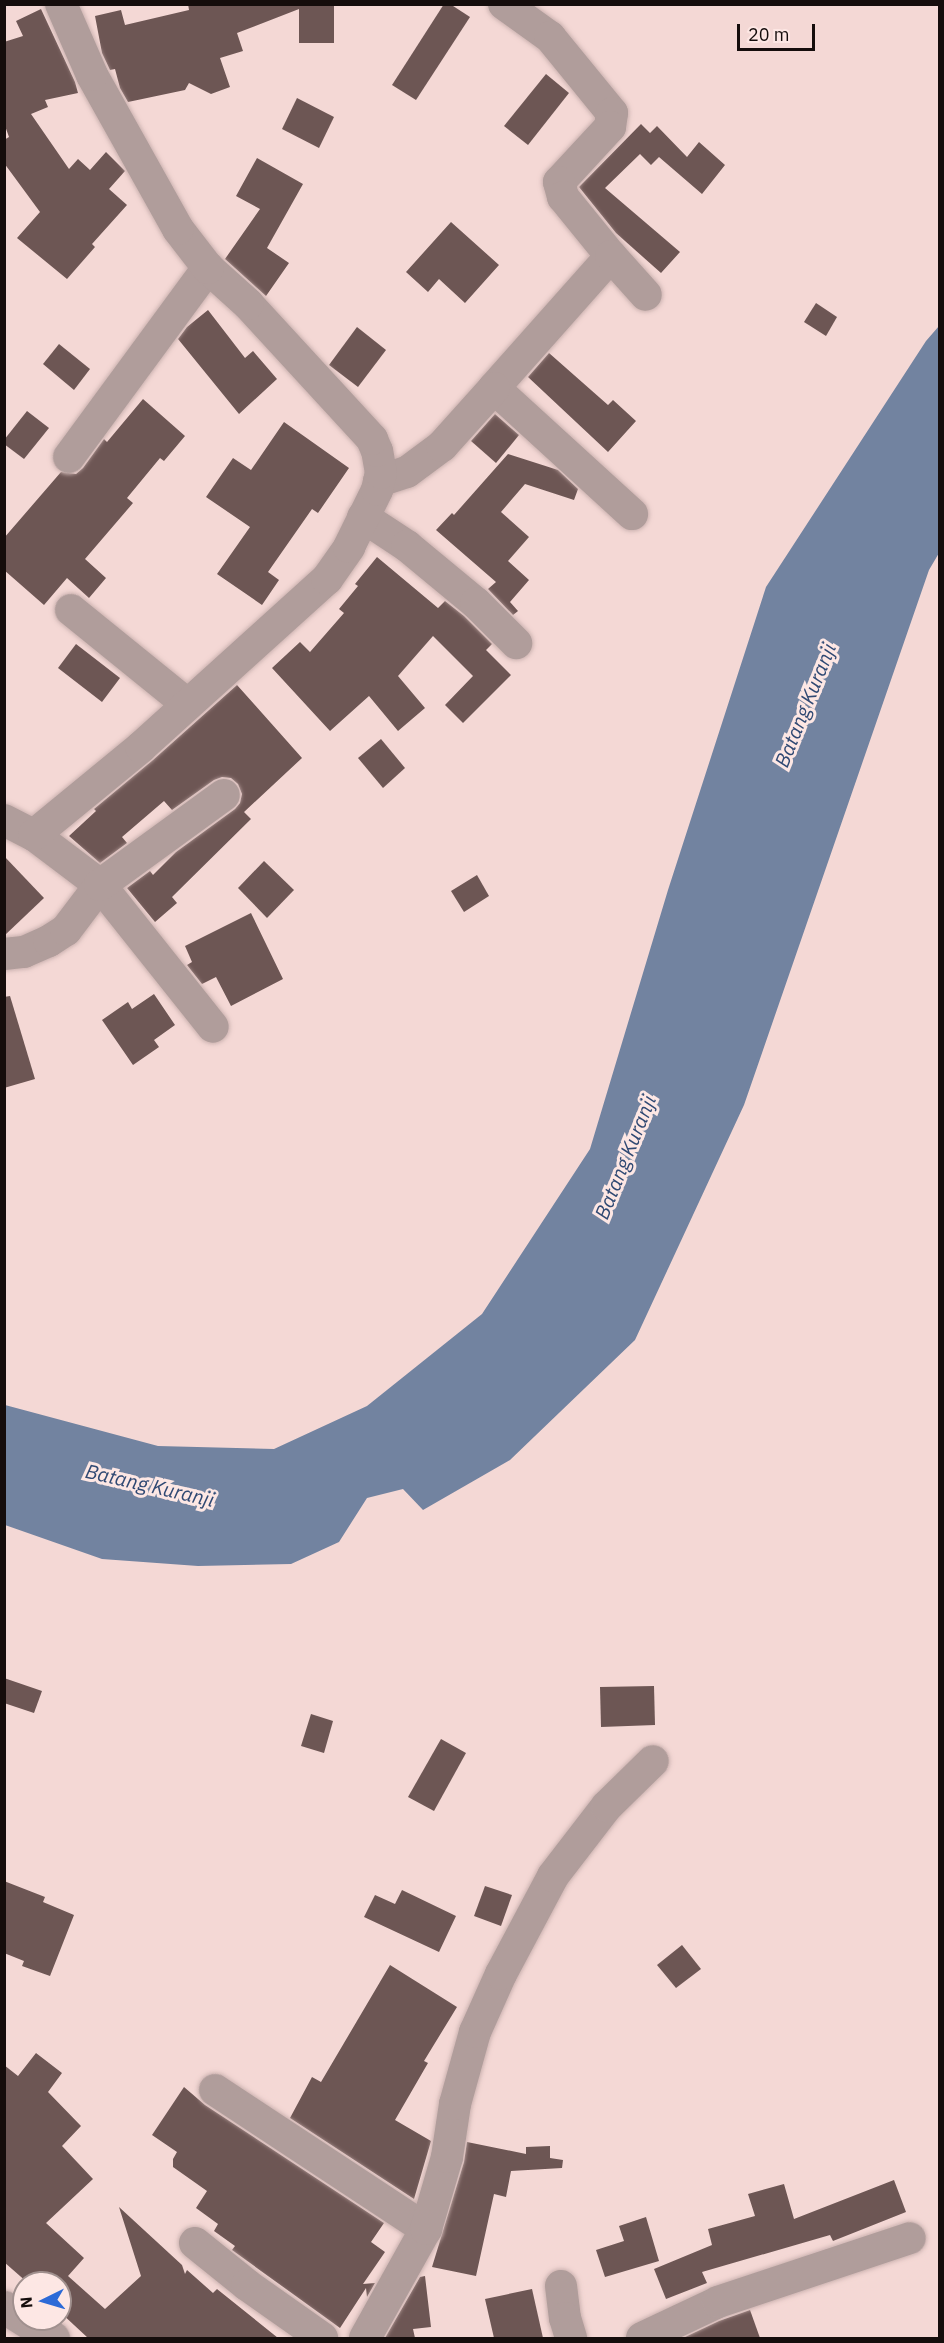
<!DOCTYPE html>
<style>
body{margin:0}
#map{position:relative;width:944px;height:2343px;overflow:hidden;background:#f4d8d5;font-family:"IBM Plex Sans",sans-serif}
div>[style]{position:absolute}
.water>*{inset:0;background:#7283a0}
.building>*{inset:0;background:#6d5654}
.roads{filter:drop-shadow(0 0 2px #ccb3b1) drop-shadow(0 0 2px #ccb3b1)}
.minor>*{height:32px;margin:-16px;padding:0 16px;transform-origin:16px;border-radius:16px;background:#b09d9b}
.tertiary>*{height:33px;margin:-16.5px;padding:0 16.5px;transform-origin:16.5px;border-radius:16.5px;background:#b09d9b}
span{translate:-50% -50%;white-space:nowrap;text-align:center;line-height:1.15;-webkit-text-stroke:6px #fde7e4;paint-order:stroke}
.water-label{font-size:20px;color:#304973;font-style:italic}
.frame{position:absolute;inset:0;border:6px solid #150d0c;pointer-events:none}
.north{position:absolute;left:12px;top:2271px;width:60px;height:60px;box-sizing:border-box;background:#fde7e4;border:2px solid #a0908e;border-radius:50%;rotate:265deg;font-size:16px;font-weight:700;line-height:24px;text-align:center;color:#150d0c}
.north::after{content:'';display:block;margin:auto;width:21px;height:27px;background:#2c6ad7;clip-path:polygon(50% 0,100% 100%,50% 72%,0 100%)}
.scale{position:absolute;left:737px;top:24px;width:78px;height:27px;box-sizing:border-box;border:3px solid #150d0c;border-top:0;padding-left:8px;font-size:18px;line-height:21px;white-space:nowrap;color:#150d0c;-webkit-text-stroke:4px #fde7e4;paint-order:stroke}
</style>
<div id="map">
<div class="water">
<i style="clip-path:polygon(939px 326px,939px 553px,929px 570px,744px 1105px,635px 1340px,510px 1460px,423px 1510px,403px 1489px,367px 1498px,339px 1542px,291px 1564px,198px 1566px,102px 1559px,5px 1525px,5px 1405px,158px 1446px,274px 1449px,367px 1406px,482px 1314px,590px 1149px,668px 890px,766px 587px,926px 341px)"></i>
</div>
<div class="building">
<i style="clip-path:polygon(188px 4px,334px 4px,334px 43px,299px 43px,299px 9px,237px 33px,243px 51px,220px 58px,230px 87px,211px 94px,189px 83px,185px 90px,128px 102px,120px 88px,115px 69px,110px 70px,102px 53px,95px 16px,121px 10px,125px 25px,189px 10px)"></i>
<i style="clip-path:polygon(444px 4px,450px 4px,470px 17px,416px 100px,392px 85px)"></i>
<i style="clip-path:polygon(41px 9px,75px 82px,78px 93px,45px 100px,48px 107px,31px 114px,69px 169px,78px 159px,90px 170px,106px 152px,125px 171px,109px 189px,127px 205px,92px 244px,95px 247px,67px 279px,17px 238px,40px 212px,4px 163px,4px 140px,9px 137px,4px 123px,4px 42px,23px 36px,16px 21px)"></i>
<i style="clip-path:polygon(546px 74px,569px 93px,528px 145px,504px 126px)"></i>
<i style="clip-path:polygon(297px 98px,334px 117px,319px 148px,282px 129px)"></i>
<i style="clip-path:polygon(641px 124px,650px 133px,657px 126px,687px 157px,699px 142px,725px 165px,702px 194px,659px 157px,651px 165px,640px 154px,605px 188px,680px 252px,661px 273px,616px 233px,579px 187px)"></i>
<i style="clip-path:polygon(257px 158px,303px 184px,267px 248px,289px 263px,266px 296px,225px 259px,260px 209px,236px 196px)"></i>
<i style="clip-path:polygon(451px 222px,499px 265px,465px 303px,439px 279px,428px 292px,406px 272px)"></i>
<i style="clip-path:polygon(816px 303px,837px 317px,826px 336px,804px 322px)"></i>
<i style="clip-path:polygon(208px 310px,245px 358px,253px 351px,277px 379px,239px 414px,178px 339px,187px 327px)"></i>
<i style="clip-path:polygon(357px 327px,386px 350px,358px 387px,329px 365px)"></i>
<i style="clip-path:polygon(59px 344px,90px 369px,74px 390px,43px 364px)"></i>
<i style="clip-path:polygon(549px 353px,608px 405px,613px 400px,636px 421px,608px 452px,528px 377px)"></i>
<i style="clip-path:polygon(143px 399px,185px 436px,164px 461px,160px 458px,127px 498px,133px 503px,85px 559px,106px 578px,89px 598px,67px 578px,44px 605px,4px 570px,4px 538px,61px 472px,76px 474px,83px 468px,104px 439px,107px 442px)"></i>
<i style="clip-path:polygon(27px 411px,49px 428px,24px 459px,4px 444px,4px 440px)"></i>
<i style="clip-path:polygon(495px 414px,519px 435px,496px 463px,471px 441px)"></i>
<i style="clip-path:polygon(284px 422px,349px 468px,318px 513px,312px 509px,268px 572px,279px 580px,262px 605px,217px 574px,250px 527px,206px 497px,233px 458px,251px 470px)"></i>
<i style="clip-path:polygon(508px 454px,558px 470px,578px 489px,574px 500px,525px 484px,501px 512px,529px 537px,508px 561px,529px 580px,510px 602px,518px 611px,513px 615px,488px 589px,496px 582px,436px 530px,452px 513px,454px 515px)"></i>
<i style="clip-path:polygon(377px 557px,438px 608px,445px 601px,464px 616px,492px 644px,486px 650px,511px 675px,463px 723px,445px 705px,473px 676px,433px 636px,398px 676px,425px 708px,398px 731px,369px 696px,330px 731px,272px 668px,300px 642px,310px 652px,344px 613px,339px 609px,358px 586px,355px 584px)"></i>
<i style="clip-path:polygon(76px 644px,120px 678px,102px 702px,58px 668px)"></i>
<i style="clip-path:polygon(237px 685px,302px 758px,244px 812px,251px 819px,172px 897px,177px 903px,155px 922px,127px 888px,150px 871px,153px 875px,176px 852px,235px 809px,240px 803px,242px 794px,238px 784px,231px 778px,222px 777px,214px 780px,172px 810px,164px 801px,122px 837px,127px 843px,100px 863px,69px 836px,96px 811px,94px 809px,153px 760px)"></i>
<i style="clip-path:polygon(381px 739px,405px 768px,383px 788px,358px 758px)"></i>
<i style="clip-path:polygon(4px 856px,44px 898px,4px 936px)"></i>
<i style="clip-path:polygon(264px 861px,294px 890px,267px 918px,238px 888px)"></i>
<i style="clip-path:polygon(477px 875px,489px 896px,464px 912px,451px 891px)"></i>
<i style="clip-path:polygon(251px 913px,283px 979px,231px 1006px,216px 977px,202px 984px,187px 965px,192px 962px,185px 946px)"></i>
<i style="clip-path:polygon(154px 994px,175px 1025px,154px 1040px,159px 1047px,133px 1065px,102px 1020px,128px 1002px,132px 1009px)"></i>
<i style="clip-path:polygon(10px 996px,35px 1079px,4px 1088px,4px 997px)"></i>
<i style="clip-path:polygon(4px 1678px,42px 1691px,34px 1713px,4px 1703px)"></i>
<i style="clip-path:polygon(654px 1686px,655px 1725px,601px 1727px,600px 1687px)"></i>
<i style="clip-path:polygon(311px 1714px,333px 1721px,324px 1753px,301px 1746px)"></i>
<i style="clip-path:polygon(441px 1739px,466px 1753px,434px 1811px,408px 1797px)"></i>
<i style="clip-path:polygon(4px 1881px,45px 1897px,43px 1902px,74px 1915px,50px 1976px,22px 1966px,24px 1961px,4px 1953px)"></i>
<i style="clip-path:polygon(485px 1886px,512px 1895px,501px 1926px,474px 1916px)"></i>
<i style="clip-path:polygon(402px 1890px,456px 1916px,439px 1952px,364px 1917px,375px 1895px,395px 1904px)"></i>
<i style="clip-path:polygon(682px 1945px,701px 1969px,676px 1988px,657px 1965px)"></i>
<i style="clip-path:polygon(390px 1965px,457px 2007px,424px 2061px,428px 2063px,395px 2120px,431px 2141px,414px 2199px,290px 2118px,312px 2077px,321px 2082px)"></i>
<i style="clip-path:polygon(36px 2053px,62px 2073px,48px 2092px,81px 2126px,62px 2146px,93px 2179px,46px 2223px,84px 2258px,68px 2276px,105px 2309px,141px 2276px,119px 2207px,182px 2265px,185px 2274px,187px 2270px,213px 2293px,217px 2289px,278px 2338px,88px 2338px,60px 2312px,60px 2283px,28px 2283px,4px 2262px,4px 2065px,18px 2076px)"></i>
<i style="clip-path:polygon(184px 2087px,205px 2105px,384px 2223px,371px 2242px,385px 2252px,363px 2284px,375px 2283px,367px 2297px,366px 2288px,340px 2328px,232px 2250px,235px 2246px,214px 2231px,218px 2224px,196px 2208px,207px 2191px,173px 2167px,173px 2159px,177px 2152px,152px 2135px)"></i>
<i style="clip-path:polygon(467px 2142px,526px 2154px,526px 2147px,550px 2146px,550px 2158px,563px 2160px,562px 2168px,511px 2171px,506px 2197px,494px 2194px,476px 2276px,432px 2267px,464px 2162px)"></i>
<i style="clip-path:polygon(894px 2180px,906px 2212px,833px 2241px,830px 2235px,702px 2272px,707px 2283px,666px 2299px,654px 2269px,712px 2245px,708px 2229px,755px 2216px,748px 2194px,784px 2184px,794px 2219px)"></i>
<i style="clip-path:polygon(646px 2217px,659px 2261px,605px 2277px,596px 2250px,624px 2241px,619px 2226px)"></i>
<i style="clip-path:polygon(425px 2276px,431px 2327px,413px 2329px,415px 2338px,385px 2338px,420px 2277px)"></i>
<i style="clip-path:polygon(532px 2289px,543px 2338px,494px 2338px,485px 2299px)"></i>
<i style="clip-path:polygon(750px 2310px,760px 2338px,683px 2338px,719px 2321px)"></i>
</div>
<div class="roads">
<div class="minor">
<i style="left:504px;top:4px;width:57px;rotate:35.7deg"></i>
<i style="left:550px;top:37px;width:98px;rotate:50.8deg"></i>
<i style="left:612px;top:113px;width:14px;rotate:98deg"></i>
<i style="left:610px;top:127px;width:75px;rotate:132.8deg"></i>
<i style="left:559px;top:182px;width:16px;rotate:75deg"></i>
<i style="left:563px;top:197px;width:76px;rotate:50.9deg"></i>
<i style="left:611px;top:256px;width:176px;rotate:131.6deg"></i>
<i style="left:494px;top:388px;width:187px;rotate:42.4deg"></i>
<i style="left:611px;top:256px;width:52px;rotate:48.1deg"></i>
<i style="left:69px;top:457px;width:235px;rotate:-53.7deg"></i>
<i style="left:379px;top:481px;width:29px;rotate:-18deg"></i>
<i style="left:407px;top:472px;width:44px;rotate:-36.6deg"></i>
<i style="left:442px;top:446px;width:78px;rotate:-48.1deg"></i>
<i style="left:363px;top:517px;width:53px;rotate:33.4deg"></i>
<i style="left:407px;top:546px;width:89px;rotate:39.6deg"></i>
<i style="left:476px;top:603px;width:57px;rotate:45deg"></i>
<i style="left:71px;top:610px;width:149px;rotate:39deg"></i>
<i style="left:4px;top:820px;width:34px;rotate:27deg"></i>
<i style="left:34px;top:835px;width:83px;rotate:37.1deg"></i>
<i style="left:100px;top:885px;width:181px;rotate:51.5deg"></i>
<i style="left:34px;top:835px;width:139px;rotate:-39.4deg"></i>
<i style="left:141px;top:747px;width:251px;rotate:-42.1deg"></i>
<i style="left:327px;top:579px;width:39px;rotate:-55deg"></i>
<i style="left:349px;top:547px;width:64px;rotate:-63.8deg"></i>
<i style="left:377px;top:490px;width:17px;rotate:-77deg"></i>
<i style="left:381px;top:473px;width:22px;rotate:-100deg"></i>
<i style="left:377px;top:451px;width:13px;rotate:-113deg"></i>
<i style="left:372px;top:439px;width:183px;rotate:-132.6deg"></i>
<i style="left:248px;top:304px;width:54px;rotate:-138deg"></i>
<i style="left:208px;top:268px;width:49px;rotate:-127.6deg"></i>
<i style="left:178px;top:229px;width:176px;rotate:-119.2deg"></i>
<i style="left:92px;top:75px;width:77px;rotate:-113.6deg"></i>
<i style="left:4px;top:954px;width:20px;rotate:-6deg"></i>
<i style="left:24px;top:952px;width:27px;rotate:-24deg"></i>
<i style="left:49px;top:941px;width:20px;rotate:-33deg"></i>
<i style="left:66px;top:930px;width:56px;rotate:-52.9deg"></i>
<i style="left:100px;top:885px;width:153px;rotate:-36deg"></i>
<i style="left:215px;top:2090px;width:253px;rotate:33.4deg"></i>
<i style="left:195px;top:2243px;width:67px;rotate:38.9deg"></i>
<i style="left:247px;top:2285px;width:92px;rotate:35.2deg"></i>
<i style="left:561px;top:2286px;width:32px;rotate:83deg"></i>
<i style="left:565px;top:2318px;width:21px;rotate:73deg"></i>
<i style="left:365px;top:2338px;width:125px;rotate:-60.8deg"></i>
<i style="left:426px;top:2229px;width:75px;rotate:-73.7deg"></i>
<i style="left:447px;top:2157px;width:54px;rotate:-81.4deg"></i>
<i style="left:455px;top:2104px;width:75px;rotate:-74.5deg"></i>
<i style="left:475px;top:2032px;width:64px;rotate:-65.9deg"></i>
<i style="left:501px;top:1974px;width:111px;rotate:-62deg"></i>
<i style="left:553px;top:1876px;width:88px;rotate:-52.4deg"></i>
<i style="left:607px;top:1806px;width:64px;rotate:-44.4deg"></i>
<i style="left:642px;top:2338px;width:84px;rotate:-25.3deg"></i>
<i style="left:718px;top:2302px;width:202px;rotate:-18.4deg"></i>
</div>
<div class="tertiary">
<i style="left:4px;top:2307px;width:58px;rotate:32.3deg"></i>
</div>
</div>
<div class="water-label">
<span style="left:805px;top:705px;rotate:-68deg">Batang Kuranji</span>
<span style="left:625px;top:1157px;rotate:-68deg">Batang Kuranji</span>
<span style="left:150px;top:1485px;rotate:13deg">Batang Kuranji</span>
</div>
<div class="frame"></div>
<div class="north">N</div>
<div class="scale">20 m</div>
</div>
